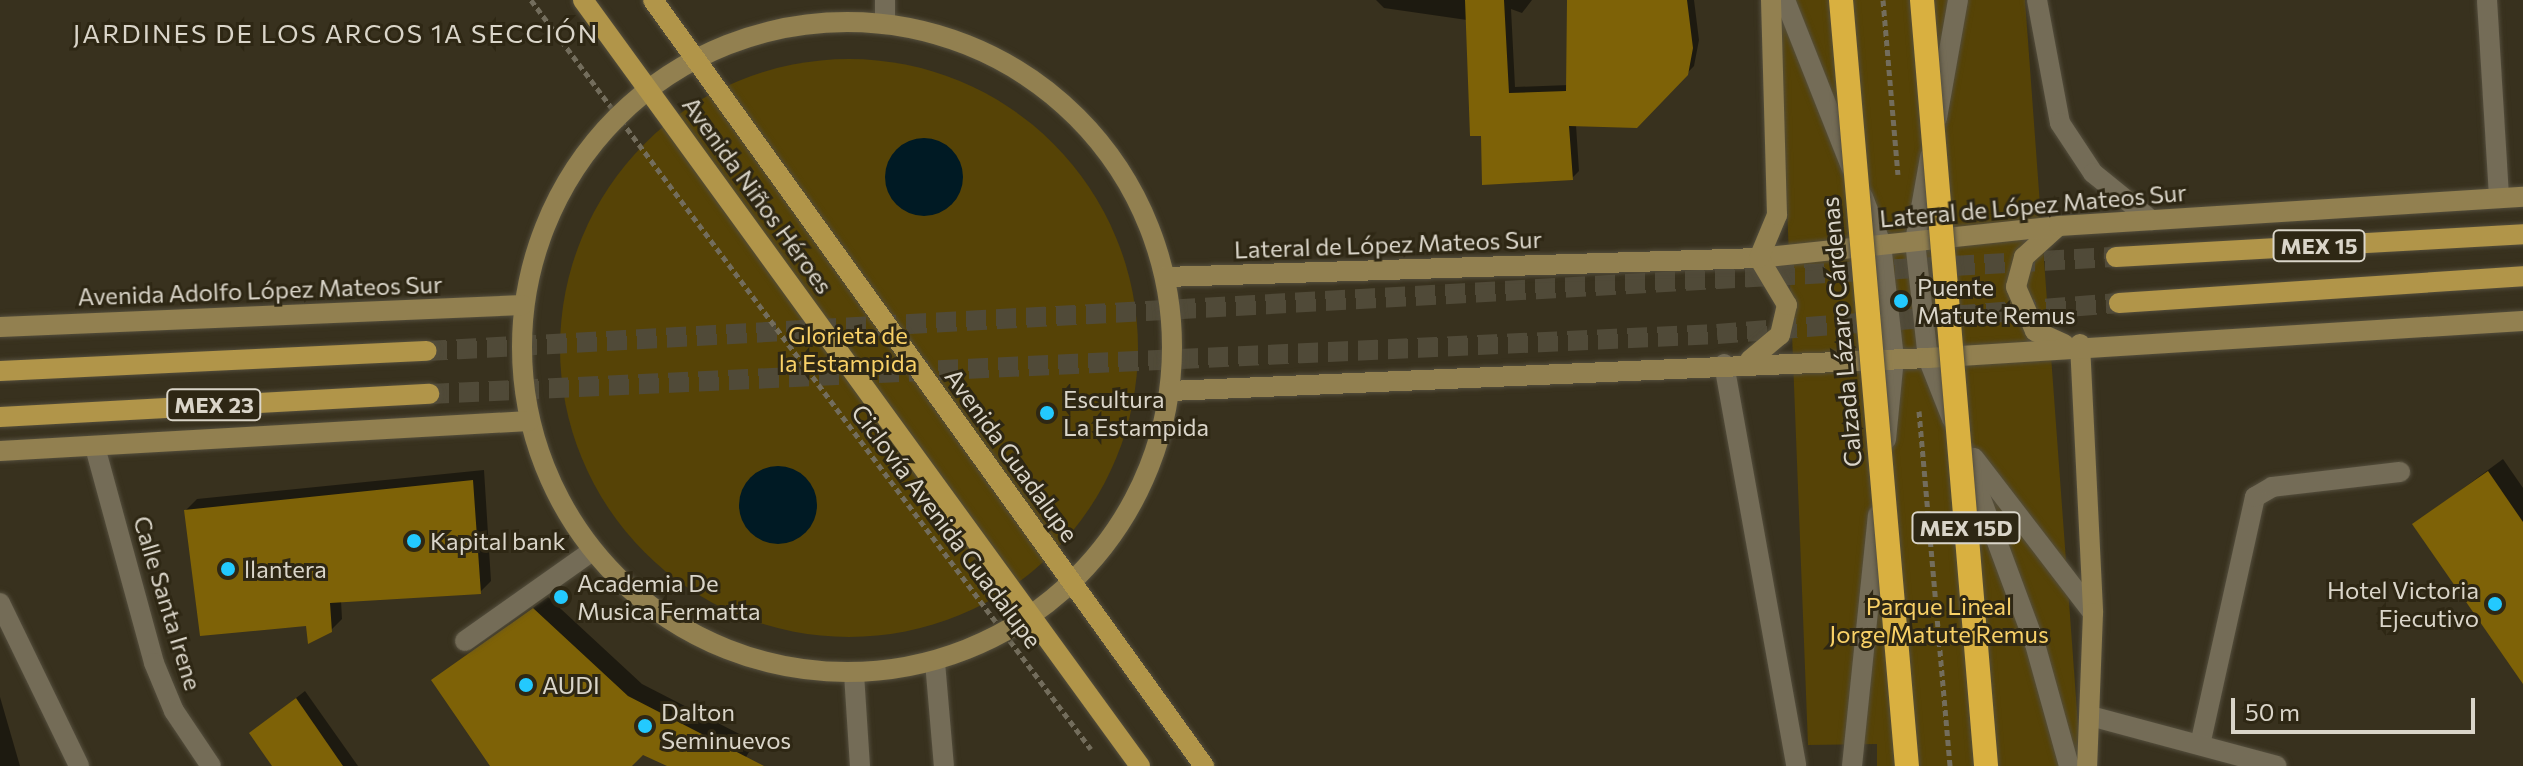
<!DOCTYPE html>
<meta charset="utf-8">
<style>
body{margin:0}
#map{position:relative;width:2523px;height:766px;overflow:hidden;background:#38311e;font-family:Commissioner,sans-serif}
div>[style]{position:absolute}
.green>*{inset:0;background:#564306}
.round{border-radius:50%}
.water>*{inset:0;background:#001a24}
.shadow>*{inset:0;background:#0007}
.building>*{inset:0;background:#7e6207}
.primary-tunnel>*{height:20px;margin-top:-10px;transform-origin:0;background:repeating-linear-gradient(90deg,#504a38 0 20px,transparent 0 30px)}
.path>*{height:5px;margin-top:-2.5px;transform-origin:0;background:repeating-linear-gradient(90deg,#736d5c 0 6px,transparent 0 10px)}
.roads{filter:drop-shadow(0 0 2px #544e3d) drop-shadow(0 0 2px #544e3d)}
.service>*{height:20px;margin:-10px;padding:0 10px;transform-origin:10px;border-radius:10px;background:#746c57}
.minor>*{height:20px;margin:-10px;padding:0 10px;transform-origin:10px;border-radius:10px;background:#746c57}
.tertiary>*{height:20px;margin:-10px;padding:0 10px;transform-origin:10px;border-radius:10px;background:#746c57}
.secondary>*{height:20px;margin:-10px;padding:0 10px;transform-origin:10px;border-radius:10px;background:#928050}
.secondary>.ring{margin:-10px;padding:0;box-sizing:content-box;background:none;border:20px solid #928050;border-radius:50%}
.primary>*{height:20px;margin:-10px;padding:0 10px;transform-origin:10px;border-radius:10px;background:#b19549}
.bridges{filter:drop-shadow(0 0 2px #544e3d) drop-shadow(0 0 2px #544e3d)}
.motorway-bridge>*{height:24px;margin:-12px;padding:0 12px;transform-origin:12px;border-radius:12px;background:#d9b040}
.dots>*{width:22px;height:22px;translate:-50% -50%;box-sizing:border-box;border:4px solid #2e2714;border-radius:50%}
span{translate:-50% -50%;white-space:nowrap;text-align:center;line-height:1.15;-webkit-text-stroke:6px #2e2714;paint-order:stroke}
.shield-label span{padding:2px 6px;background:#2e2714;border:2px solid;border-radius:6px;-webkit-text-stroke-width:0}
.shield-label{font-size:22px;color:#dad5c9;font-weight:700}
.street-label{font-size:24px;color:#dad5c9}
.poi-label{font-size:24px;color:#dad5c9}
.left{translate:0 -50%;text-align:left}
.right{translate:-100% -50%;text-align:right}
.park-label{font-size:24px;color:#f9d167}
.neighbourhood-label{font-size:26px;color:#dad5c9;letter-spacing:2px}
.scale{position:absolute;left:2231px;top:698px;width:244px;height:36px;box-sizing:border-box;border:4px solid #dad5c9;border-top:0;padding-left:10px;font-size:24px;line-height:28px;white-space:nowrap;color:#dad5c9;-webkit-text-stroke:6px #2e2714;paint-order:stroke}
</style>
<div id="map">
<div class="green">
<i style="clip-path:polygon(1779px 0,2025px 0,2081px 766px,1877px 766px,1877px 744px,1808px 745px)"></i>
<i class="round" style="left:560px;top:59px;width:578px;height:578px"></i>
</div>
<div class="water">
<i class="round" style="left:885px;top:138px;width:78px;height:78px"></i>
<i class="round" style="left:739px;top:466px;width:78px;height:78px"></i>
</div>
<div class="shadow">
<i style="clip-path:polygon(1376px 0,1532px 0,1522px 13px,1511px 9px,1515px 87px,1569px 85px,1572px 0,1694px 0,1699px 40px,1694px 66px,1636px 126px,1576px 125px,1579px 171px,1572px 178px,1483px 134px,1467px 20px,1384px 8px)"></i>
<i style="clip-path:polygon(2503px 459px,2523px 488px,2523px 681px,2415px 524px)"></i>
<i style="clip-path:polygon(484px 470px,491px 581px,480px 592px,341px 600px,342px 619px,331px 630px,308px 624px,186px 510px,197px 499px)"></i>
<i style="clip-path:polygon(548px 597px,642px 684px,755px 742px,743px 762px,671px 766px,643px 753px,630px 766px,493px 766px,434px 680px)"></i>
<i style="clip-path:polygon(305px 691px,358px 766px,275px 766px,251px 733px)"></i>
<i style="clip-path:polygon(0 697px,20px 766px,0 766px)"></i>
</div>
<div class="building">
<i style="clip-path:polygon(1465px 0,1504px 0,1509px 93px,1566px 91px,1567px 0,1687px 0,1693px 48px,1688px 75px,1637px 128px,1569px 126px,1573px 180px,1482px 185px,1481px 136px,1470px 136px)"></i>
<i style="clip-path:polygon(2488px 471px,2523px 522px,2523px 684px,2412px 524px)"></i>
<i style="clip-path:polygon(473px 480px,481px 594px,330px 603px,332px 632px,308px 644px,306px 626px,200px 636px,184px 510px)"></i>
<i style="clip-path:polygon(533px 608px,628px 696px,764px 766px,667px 766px,643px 755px,632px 766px,490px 766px,431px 680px)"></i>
<i style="clip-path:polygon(296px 698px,343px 766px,272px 766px,249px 733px)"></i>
</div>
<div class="primary-tunnel">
<i style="left:427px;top:351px;width:1692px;rotate:-3.19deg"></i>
<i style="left:429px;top:394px;width:1289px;rotate:-2.67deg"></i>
<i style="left:1717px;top:334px;width:403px;rotate:-4.4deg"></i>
</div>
<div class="path">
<i style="left:531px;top:0;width:935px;rotate:53.22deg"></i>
<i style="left:1883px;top:0;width:175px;rotate:85.1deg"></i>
<i style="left:1919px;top:411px;width:356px;rotate:85deg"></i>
</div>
<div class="roads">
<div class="service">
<i style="left:2037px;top:0;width:125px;rotate:79.4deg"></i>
<i style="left:2060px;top:123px;width:60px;rotate:56.6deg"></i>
<i style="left:2093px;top:173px;width:75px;rotate:39deg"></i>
<i style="left:2487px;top:0;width:198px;rotate:86.5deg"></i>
<i style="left:1724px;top:364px;width:408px;rotate:79.8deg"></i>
<i style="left:0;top:603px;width:181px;rotate:64.1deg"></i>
<i style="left:465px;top:641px;width:156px;rotate:-35.3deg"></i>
<i style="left:2200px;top:745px;width:254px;rotate:-77.5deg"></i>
<i style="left:2255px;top:497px;width:20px;rotate:-30deg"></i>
<i style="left:2272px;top:487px;width:129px;rotate:-6.7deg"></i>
</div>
<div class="minor">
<i style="left:885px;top:0;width:23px;rotate:90deg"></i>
<i style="left:95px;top:447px;width:224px;rotate:74.7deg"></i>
<i style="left:154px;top:663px;width:52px;rotate:67.4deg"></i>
<i style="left:174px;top:711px;width:66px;rotate:56.1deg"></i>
<i style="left:935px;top:662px;width:104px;rotate:85.1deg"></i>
<i style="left:854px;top:674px;width:92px;rotate:86.3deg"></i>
<i style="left:2094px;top:717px;width:189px;rotate:15deg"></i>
</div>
<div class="tertiary">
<i style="left:1785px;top:0;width:180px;rotate:68.4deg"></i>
<i style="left:1937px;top:118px;width:120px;rotate:-79.9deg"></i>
<i style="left:1930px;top:157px;width:85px;rotate:100.1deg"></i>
<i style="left:1915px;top:241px;width:118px;rotate:83.7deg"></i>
<i style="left:1928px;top:358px;width:66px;rotate:68.5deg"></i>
<i style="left:1863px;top:197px;width:50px;rotate:69deg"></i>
<i style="left:1881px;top:244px;width:115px;rotate:83.5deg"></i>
<i style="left:1894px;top:358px;width:82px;rotate:95.6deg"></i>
<i style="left:1964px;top:453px;width:204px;rotate:69.6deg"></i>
<i style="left:2035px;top:644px;width:127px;rotate:74.4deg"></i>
<i style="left:1974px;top:458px;width:195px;rotate:52.5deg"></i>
<i style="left:1852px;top:766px;width:252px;rotate:-84.1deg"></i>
</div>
<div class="secondary">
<i class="ring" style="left:522px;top:22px;width:630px;height:630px"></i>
<i style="left:2056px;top:228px;width:43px;rotate:137.8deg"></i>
<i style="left:2024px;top:257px;width:31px;rotate:105deg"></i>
<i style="left:2016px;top:287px;width:48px;rotate:66.6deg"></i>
<i style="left:2035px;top:331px;width:32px;rotate:24deg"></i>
<i style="left:1165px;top:277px;width:594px;rotate:-1.83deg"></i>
<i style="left:1759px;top:258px;width:302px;rotate:-6.1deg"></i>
<i style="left:2059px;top:226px;width:465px;rotate:-3.6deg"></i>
<i style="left:0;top:327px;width:523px;rotate:-2.41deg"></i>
<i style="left:2080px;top:344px;width:269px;rotate:87.2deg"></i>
<i style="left:2093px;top:613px;width:153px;rotate:92.2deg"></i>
<i style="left:1750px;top:360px;width:39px;rotate:-40deg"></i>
<i style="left:1780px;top:335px;width:31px;rotate:-77deg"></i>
<i style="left:1787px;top:305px;width:55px;rotate:-120.8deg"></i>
<i style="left:1759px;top:258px;width:47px;rotate:-67.3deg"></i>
<i style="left:1777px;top:215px;width:215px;rotate:-91.6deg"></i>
<i style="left:1170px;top:391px;width:759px;rotate:-2.49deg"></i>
<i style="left:1928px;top:358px;width:596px;rotate:-3.56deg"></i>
<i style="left:0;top:451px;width:530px;rotate:-3.25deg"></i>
</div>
<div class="primary">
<i style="left:583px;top:0;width:947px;rotate:53.98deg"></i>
<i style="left:653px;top:0;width:944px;rotate:54.27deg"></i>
<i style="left:2116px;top:257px;width:408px;rotate:-3.2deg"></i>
<i style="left:2119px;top:303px;width:405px;rotate:-3.8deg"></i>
<i style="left:0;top:371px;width:427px;rotate:-2.7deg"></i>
<i style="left:0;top:417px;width:430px;rotate:-3.1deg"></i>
</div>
</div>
<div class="bridges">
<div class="motorway-bridge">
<i style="left:1841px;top:0;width:769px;rotate:85.08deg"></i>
<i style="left:1922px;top:0;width:769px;rotate:85.22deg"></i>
</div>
</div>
<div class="dots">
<i style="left:1901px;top:301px;background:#23c9fe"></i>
<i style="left:1047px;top:413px;background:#23c9fe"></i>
<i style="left:414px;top:541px;background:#23c9fe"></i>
<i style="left:228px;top:569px;background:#23c9fe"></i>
<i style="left:561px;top:597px;background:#23c9fe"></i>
<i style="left:2495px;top:604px;background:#23c9fe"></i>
<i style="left:526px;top:685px;background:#23c9fe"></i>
<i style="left:645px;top:726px;background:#23c9fe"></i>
</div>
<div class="shield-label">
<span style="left:2319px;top:246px">MEX 15</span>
<span style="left:214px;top:405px">MEX 23</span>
<span style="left:1966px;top:528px">MEX 15D</span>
</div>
<div class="street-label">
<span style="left:758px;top:195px;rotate:54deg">Avenida Niños Héroes</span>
<span style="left:2033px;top:205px;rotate:-5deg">Lateral de López Mateos Sur</span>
<span style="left:1388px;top:244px;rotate:-2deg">Lateral de López Mateos Sur</span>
<span style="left:260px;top:290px;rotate:-2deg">Avenida Adolfo López Mateos Sur</span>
<span style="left:1841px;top:332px;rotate:-95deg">Calzada Lázaro Cárdenas</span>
<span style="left:1012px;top:455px;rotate:54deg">Avenida Guadalupe</span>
<span style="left:947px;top:526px;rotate:53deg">Ciclovía Avenida Guadalupe</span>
<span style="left:168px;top:603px;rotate:73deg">Calle Santa Irene</span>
</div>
<div class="poi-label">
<span class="left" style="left:1917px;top:301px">Puente<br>Matute Remus</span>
<span class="left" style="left:1063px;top:413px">Escultura<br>La Estampida</span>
<span class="left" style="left:430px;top:541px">Kapital bank</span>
<span class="left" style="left:244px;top:569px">llantera</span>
<span class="left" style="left:577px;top:597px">Academia De<br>Musica Fermatta</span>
<span class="right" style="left:2479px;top:604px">Hotel Victoria<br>Ejecutivo</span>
<span class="left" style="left:542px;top:685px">AUDI</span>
<span class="left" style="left:661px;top:726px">Dalton<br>Seminuevos</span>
</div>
<div class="park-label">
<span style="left:848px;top:349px">Glorieta de<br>la Estampida</span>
<span style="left:1939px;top:620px">Parque Lineal<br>Jorge Matute Remus</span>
</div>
<div class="neighbourhood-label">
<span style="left:336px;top:33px">JARDINES DE LOS ARCOS 1A SECCIÓN</span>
</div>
<div class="scale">50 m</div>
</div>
